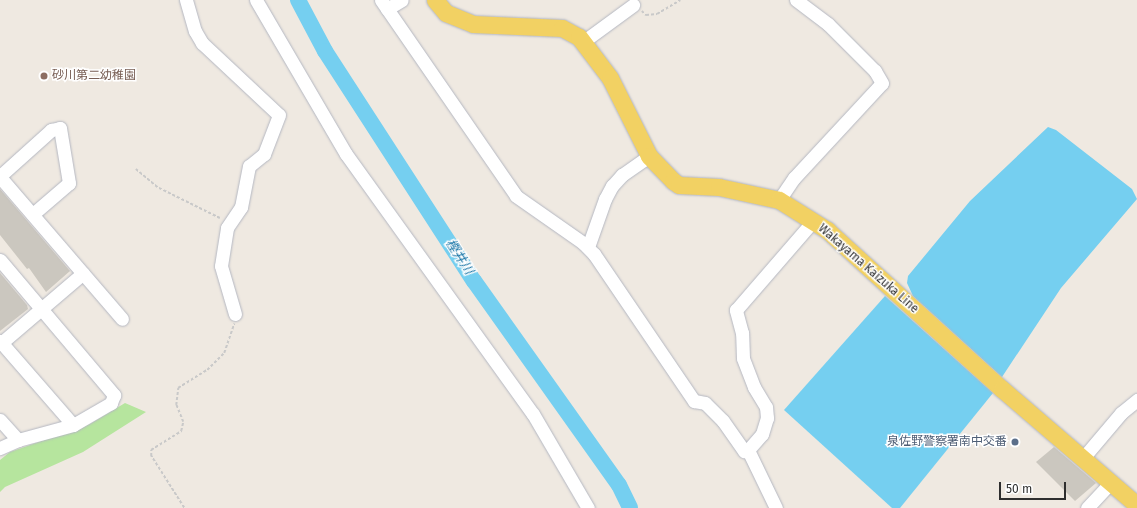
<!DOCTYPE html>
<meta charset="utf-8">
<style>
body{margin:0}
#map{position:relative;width:1137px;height:508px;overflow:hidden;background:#efe9e1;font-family:"Fira Sans","Noto Sans JP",sans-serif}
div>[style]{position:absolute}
.green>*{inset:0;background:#b6e59e}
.water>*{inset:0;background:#75cff0}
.river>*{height:16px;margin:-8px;padding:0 8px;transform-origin:8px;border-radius:8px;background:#75cff0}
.building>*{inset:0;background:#cbc7bf}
.path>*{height:1.5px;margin-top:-0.75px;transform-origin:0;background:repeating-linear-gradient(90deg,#c9c9c9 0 3px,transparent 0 5px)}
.roads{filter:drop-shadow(0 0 1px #b4b7c1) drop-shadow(0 0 1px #b4b7c1)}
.minor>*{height:13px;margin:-6.5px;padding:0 6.5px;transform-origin:6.5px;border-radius:6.5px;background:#fff}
.major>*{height:17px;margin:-8.5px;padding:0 8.5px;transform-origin:8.5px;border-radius:8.5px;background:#f2d163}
.dots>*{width:11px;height:11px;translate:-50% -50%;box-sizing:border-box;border:2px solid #fff;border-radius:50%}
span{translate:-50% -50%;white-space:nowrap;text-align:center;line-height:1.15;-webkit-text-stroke:3px #fff;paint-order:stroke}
.education-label{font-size:12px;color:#785e54}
.left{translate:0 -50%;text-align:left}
.street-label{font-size:12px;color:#2e2e2e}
.service-label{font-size:12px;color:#4e5e75}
.right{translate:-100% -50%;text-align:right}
.water-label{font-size:13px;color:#0d6fa3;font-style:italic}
.scale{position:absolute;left:999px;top:482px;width:67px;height:18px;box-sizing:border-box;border:2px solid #2e2e2e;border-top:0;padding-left:5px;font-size:12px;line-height:14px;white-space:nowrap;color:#2e2e2e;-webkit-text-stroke:3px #fff;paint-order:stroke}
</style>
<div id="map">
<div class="green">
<i style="clip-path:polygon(125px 403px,146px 412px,83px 452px,5px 487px,0 492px,0 460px,10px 452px,90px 424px)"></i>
</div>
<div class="water">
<i style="clip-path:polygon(1048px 127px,1056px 130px,1132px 189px,1137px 199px,1061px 288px,1002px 377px,913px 296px,907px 283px,908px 276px,970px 201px)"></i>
<i style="clip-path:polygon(885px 296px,993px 393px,900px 508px,892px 508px,784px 410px)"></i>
</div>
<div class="river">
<i style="left:298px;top:0;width:58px;rotate:62.1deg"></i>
<i style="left:325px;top:51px;width:274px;rotate:57.1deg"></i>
<i style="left:474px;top:281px;width:250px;rotate:54.6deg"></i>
<i style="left:619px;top:485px;width:25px;rotate:64deg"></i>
</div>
<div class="building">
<i style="clip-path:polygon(0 189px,70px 271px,46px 292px,29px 268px,27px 269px,0 235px)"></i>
<i style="clip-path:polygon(0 273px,27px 305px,28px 309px,0 331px)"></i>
<i style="clip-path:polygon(1054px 447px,1096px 483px,1075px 501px,1036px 462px)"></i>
</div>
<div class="path">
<i style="left:642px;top:11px;width:6px;rotate:45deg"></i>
<i style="left:646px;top:15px;width:11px;rotate:-5deg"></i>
<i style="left:657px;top:14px;width:27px;rotate:-31deg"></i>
<i style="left:136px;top:169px;width:30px;rotate:40deg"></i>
<i style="left:159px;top:188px;width:68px;rotate:26.2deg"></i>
<i style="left:184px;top:508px;width:62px;rotate:-122.4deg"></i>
<i style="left:151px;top:456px;width:6px;rotate:-90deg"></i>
<i style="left:151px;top:450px;width:36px;rotate:-32deg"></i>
<i style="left:181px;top:431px;width:9px;rotate:-77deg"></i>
<i style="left:183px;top:422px;width:18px;rotate:-112deg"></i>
<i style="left:176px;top:405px;width:17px;rotate:-83deg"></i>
<i style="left:178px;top:388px;width:34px;rotate:-32deg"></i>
<i style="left:207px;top:370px;width:24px;rotate:-45deg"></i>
<i style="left:224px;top:353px;width:31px;rotate:-71deg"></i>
</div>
<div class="roads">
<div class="minor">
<i style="left:186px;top:0;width:32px;rotate:74deg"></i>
<i style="left:195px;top:31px;width:14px;rotate:60deg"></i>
<i style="left:202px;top:43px;width:105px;rotate:43.1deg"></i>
<i style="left:279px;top:115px;width:42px;rotate:111deg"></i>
<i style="left:264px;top:154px;width:19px;rotate:141deg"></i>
<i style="left:249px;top:166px;width:42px;rotate:101deg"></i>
<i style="left:241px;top:207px;width:25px;rotate:124deg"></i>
<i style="left:227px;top:228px;width:38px;rotate:99deg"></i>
<i style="left:221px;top:266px;width:50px;rotate:73.7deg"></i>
<i style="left:256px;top:0;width:178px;rotate:59.7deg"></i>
<i style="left:346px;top:154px;width:320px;rotate:54.3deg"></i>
<i style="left:533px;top:414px;width:109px;rotate:59.7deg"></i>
<i style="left:381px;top:0;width:238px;rotate:55.4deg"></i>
<i style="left:516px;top:196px;width:82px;rotate:35deg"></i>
<i style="left:583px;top:243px;width:16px;rotate:45deg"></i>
<i style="left:594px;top:254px;width:178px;rotate:55.8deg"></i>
<i style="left:694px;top:401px;width:11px;rotate:10deg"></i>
<i style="left:705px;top:403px;width:25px;rotate:45deg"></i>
<i style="left:723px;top:421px;width:37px;rotate:55deg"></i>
<i style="left:744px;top:451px;width:4px;rotate:-14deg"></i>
<i style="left:387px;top:9px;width:17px;rotate:-31deg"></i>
<i style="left:584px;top:41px;width:61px;rotate:-36.3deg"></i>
<i style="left:0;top:176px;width:69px;rotate:-42deg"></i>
<i style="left:51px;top:130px;width:9px;rotate:-13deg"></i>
<i style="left:60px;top:128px;width:56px;rotate:80.7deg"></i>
<i style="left:69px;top:183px;width:48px;rotate:139.3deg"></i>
<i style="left:0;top:177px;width:187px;rotate:49.3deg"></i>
<i style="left:779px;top:200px;width:27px;rotate:-56deg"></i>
<i style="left:794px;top:178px;width:129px;rotate:-47.2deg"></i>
<i style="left:882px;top:83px;width:14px;rotate:-120deg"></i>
<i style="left:875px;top:71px;width:66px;rotate:-135deg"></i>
<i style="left:828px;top:24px;width:40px;rotate:-143deg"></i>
<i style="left:588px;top:247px;width:51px;rotate:-70.5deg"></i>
<i style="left:605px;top:199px;width:15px;rotate:-62deg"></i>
<i style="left:612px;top:186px;width:15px;rotate:-48deg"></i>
<i style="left:622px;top:175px;width:33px;rotate:-35deg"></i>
<i style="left:0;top:260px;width:177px;rotate:49.8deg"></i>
<i style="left:114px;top:395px;width:9px;rotate:111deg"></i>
<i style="left:111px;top:403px;width:44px;rotate:149.9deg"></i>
<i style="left:73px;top:425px;width:57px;rotate:164.7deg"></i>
<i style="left:18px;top:440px;width:20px;rotate:156deg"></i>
<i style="left:0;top:341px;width:111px;rotate:49deg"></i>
<i style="left:0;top:344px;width:109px;rotate:-40.5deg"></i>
<i style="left:0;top:420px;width:27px;rotate:48deg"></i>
<i style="left:1083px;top:458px;width:59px;rotate:-49.8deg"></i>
<i style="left:1121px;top:413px;width:21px;rotate:-39deg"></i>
<i style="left:776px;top:508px;width:64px;rotate:-115.8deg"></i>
<i style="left:748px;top:450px;width:21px;rotate:-49deg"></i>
<i style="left:762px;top:434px;width:17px;rotate:-73deg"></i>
<i style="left:767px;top:418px;width:11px;rotate:-95deg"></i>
<i style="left:766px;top:407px;width:23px;rotate:-121deg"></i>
<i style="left:754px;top:387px;width:31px;rotate:-111deg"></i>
<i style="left:743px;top:358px;width:25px;rotate:-92deg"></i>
<i style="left:742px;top:333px;width:24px;rotate:-105deg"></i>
<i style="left:736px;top:310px;width:118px;rotate:-49.1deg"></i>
<i style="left:1087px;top:508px;width:35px;rotate:-47deg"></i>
</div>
<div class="major">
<i style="left:435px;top:0;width:17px;rotate:50deg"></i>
<i style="left:446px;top:13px;width:29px;rotate:22deg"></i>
<i style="left:473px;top:24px;width:89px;rotate:2.6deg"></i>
<i style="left:562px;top:28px;width:19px;rotate:28deg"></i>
<i style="left:579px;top:37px;width:51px;rotate:52.9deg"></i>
<i style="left:610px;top:78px;width:87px;rotate:63.4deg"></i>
<i style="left:649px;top:156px;width:35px;rotate:46deg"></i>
<i style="left:673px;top:181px;width:7px;rotate:34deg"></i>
<i style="left:679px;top:185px;width:40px;rotate:2.9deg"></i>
<i style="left:719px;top:187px;width:61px;rotate:12.2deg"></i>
<i style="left:779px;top:200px;width:57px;rotate:32deg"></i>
<i style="left:827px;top:230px;width:236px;rotate:42.3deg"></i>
<i style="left:1002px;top:389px;width:178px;rotate:40.7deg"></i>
</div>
</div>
<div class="dots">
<i style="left:44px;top:76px;background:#8d6e63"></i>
<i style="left:1015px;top:442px;background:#5c6f8a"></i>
</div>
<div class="education-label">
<span class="left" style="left:52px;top:76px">砂川第二幼稚園</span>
</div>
<div class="street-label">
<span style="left:868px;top:269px;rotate:41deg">Wakayama Kaizuka Line</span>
</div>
<div class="service-label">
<span class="right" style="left:1007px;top:442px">泉佐野警察署南中交番</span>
</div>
<div class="water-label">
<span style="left:459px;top:257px;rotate:57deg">樫井川</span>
</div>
<div class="scale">50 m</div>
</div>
